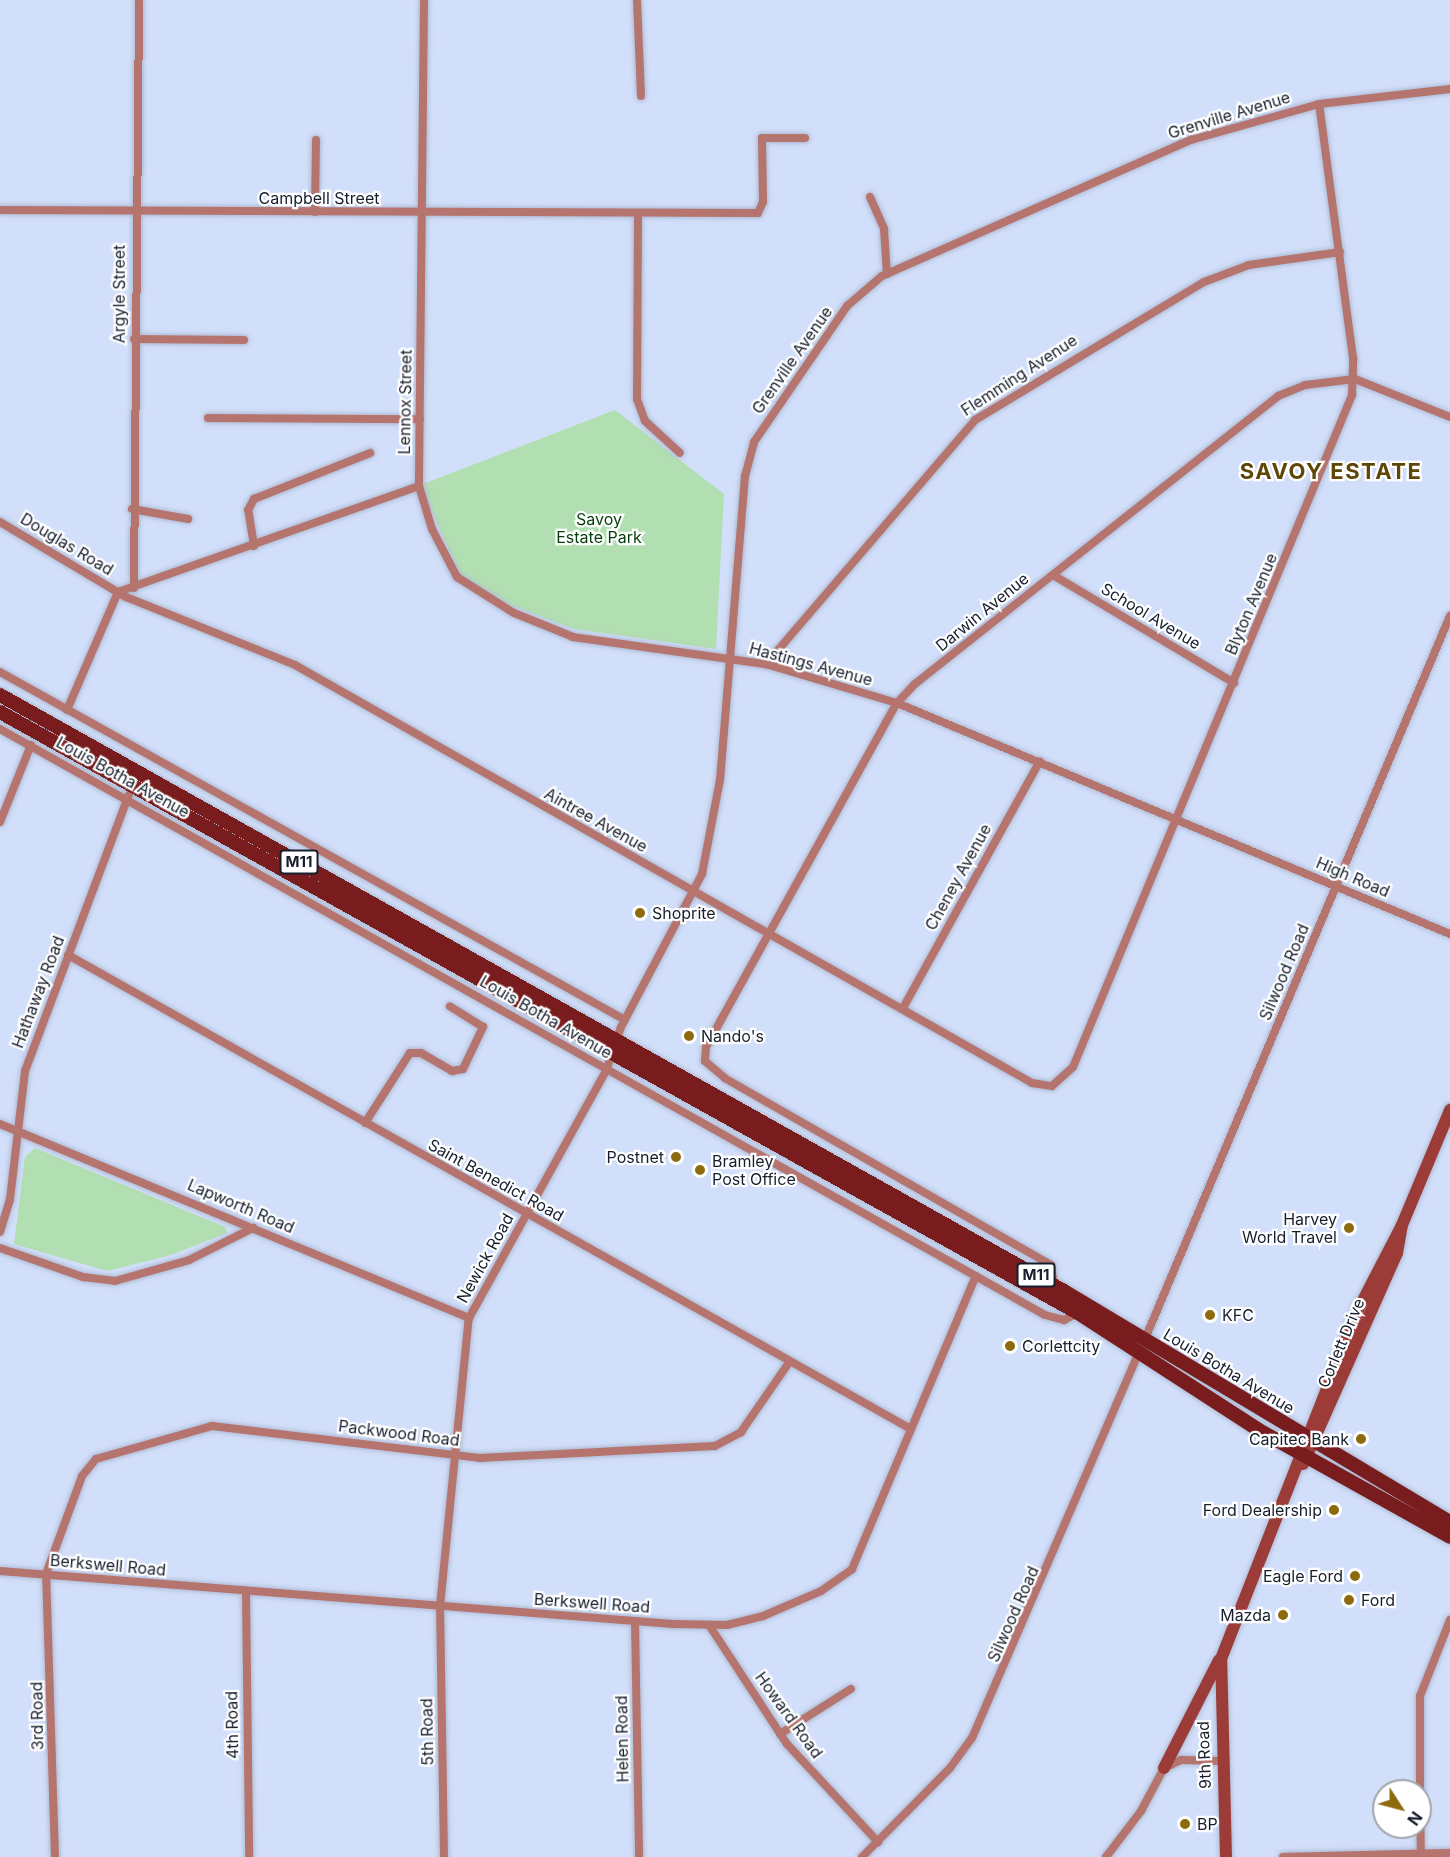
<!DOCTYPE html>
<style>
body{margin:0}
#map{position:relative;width:1450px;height:1857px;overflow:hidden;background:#d2dffa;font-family:Inter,sans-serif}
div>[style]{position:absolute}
.green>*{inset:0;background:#b2dfb1}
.roads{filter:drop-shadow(0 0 2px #b0bcd5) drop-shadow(0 0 2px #b0bcd5)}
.street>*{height:8px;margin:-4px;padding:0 4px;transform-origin:4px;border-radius:4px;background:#b6746f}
.secondary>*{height:12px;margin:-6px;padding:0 6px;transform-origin:6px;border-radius:6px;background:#9b3c39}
.primary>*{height:14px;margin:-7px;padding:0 7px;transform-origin:7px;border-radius:7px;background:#791c1d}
.dots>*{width:16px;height:16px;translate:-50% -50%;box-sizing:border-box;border:3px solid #fff;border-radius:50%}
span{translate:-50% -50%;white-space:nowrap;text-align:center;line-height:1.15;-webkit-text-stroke:4.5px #fff;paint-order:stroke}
.shield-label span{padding:2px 4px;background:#fff;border:2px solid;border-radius:4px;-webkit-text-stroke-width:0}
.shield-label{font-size:15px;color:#171f2e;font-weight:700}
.street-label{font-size:16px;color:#171f2e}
.park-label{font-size:16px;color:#053d0c}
.poi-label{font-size:16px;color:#171f2e}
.left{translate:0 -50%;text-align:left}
.right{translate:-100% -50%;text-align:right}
.district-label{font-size:22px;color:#5e4607;font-weight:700;letter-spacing:1.5px}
.north{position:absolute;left:1372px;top:1779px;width:60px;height:60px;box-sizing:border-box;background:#fff;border:2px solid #a2a5ab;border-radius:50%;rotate:126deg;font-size:16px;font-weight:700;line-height:24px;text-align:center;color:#171f2e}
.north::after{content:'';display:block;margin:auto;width:21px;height:27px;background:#8d6a0d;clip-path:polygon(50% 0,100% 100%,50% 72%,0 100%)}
</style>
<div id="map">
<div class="green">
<i style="clip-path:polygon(615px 410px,724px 494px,716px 649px,574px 629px,510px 605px,461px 577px,420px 485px)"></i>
<i style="clip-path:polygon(35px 1148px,225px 1227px,227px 1233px,171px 1255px,107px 1271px,14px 1244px,25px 1157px)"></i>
</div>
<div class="roads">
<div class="street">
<i style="left:424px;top:0;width:486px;rotate:90.6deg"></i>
<i style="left:419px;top:486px;width:45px;rotate:73.2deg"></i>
<i style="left:432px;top:529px;width:54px;rotate:62.5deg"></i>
<i style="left:457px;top:577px;width:67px;rotate:32.3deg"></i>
<i style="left:514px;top:613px;width:64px;rotate:22.1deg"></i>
<i style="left:573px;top:637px;width:195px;rotate:8deg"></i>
<i style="left:766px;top:664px;width:137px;rotate:16.6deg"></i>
<i style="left:897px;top:703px;width:599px;rotate:22.67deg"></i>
<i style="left:637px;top:0;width:96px;rotate:87.6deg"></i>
<i style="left:870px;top:197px;width:35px;rotate:66deg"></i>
<i style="left:884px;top:229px;width:45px;rotate:86.2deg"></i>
<i style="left:0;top:210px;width:758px;rotate:0.23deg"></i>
<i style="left:758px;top:213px;width:12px;rotate:-66deg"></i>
<i style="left:763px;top:202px;width:64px;rotate:-90.9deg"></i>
<i style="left:762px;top:138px;width:43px"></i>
<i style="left:315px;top:212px;width:72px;rotate:-89.2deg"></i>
<i style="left:638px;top:215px;width:184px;rotate:90.3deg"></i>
<i style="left:637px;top:399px;width:23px;rotate:70deg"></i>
<i style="left:645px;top:421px;width:47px;rotate:42.4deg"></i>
<i style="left:134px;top:339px;width:110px;rotate:0.5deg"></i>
<i style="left:208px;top:418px;width:212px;rotate:0.3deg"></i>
<i style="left:132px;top:509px;width:57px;rotate:10.1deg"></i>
<i style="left:0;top:522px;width:147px;rotate:30.8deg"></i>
<i style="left:126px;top:597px;width:182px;rotate:21.9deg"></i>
<i style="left:295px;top:665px;width:847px;rotate:29.56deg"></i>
<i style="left:1032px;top:1083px;width:20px;rotate:9deg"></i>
<i style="left:1052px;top:1086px;width:28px;rotate:-42deg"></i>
<i style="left:1073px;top:1067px;width:728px;rotate:-67.45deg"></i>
<i style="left:1352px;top:395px;width:37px;rotate:-88deg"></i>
<i style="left:1353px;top:358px;width:256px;rotate:-97.6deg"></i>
<i style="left:254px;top:546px;width:36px;rotate:-99deg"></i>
<i style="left:248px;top:510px;width:13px;rotate:-61deg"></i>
<i style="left:254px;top:499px;width:125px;rotate:-21.6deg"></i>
<i style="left:1053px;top:575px;width:211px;rotate:30.8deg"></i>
<i style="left:134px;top:588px;width:588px;rotate:-89.51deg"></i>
<i style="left:118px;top:592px;width:319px;rotate:-19.4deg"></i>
<i style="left:766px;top:664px;width:321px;rotate:-49.4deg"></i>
<i style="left:975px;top:420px;width:267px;rotate:-31.1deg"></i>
<i style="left:1204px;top:282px;width:48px;rotate:-20.7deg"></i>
<i style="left:1249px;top:265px;width:92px;rotate:-8.1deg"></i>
<i style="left:0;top:672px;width:715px;rotate:29.11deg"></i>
<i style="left:67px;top:710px;width:129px;rotate:-66.6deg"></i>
<i style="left:0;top:729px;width:1198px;rotate:29.28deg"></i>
<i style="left:1045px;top:1315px;width:20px;rotate:15deg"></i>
<i style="left:1064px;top:1320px;width:16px;rotate:-27deg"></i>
<i style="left:0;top:822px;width:83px;rotate:-68.1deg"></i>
<i style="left:68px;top:955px;width:967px;rotate:29.35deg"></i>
<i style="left:903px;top:1008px;width:282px;rotate:-61deg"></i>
<i style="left:365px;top:1123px;width:83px;rotate:-57.3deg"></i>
<i style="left:410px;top:1053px;width:11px"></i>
<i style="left:421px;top:1053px;width:36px;rotate:30deg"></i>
<i style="left:452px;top:1071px;width:11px;rotate:-10deg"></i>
<i style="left:463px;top:1069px;width:47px;rotate:-64.5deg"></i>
<i style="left:483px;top:1027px;width:39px;rotate:-148deg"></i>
<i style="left:0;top:1124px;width:508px;rotate:22.47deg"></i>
<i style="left:0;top:1232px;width:34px;rotate:-73deg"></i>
<i style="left:10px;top:1199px;width:129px;rotate:-83.3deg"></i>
<i style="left:25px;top:1071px;width:295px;rotate:-69.4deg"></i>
<i style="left:0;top:1248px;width:88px;rotate:19.3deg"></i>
<i style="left:83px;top:1277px;width:32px;rotate:7deg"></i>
<i style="left:115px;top:1281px;width:77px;rotate:-15.8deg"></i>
<i style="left:189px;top:1260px;width:72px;rotate:-26.6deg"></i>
<i style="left:1054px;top:1285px;width:20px;rotate:-99deg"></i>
<i style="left:1051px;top:1265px;width:376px;rotate:-150.2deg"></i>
<i style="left:725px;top:1078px;width:26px;rotate:-140deg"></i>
<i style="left:705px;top:1061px;width:14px;rotate:-86deg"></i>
<i style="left:706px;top:1047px;width:393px;rotate:-61deg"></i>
<i style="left:897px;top:703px;width:26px;rotate:-47deg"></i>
<i style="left:915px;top:684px;width:463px;rotate:-38.4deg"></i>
<i style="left:1278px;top:396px;width:29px;rotate:-22deg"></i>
<i style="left:1305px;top:385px;width:50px;rotate:-6.8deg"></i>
<i style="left:1355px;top:379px;width:102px;rotate:21.8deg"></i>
<i style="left:1145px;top:1339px;width:785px;rotate:-67.13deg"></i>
<i style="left:0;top:1571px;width:675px;rotate:4.5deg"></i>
<i style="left:673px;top:1624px;width:54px;rotate:1.1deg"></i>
<i style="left:727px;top:1625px;width:37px;rotate:-14deg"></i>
<i style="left:763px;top:1616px;width:63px;rotate:-23.3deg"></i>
<i style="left:821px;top:1591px;width:38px;rotate:-35deg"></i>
<i style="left:852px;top:1569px;width:318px;rotate:-67.1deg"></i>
<i style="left:246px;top:1593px;width:264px;rotate:89.3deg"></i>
<i style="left:635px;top:1621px;width:236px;rotate:89deg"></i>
<i style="left:709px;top:1625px;width:142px;rotate:56.8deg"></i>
<i style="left:787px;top:1744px;width:134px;rotate:47.1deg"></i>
<i style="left:780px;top:1734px;width:84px;rotate:-32.4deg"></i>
<i style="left:1420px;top:1791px;width:95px;rotate:-90deg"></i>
<i style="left:1420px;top:1696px;width:82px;rotate:-68.5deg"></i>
<i style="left:1420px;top:1802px;width:55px;rotate:89deg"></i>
<i style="left:55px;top:1857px;width:283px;rotate:-91.8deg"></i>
<i style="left:46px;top:1574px;width:104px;rotate:-69.8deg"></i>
<i style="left:82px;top:1476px;width:22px;rotate:-51deg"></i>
<i style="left:96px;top:1459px;width:121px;rotate:-15.9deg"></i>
<i style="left:212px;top:1426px;width:269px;rotate:6.8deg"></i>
<i style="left:479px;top:1458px;width:236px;rotate:-2.9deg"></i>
<i style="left:715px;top:1446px;width:30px;rotate:-28deg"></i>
<i style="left:741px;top:1432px;width:86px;rotate:-55.4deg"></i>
<i style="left:444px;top:1857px;width:251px;rotate:-90.9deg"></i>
<i style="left:440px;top:1606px;width:289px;rotate:-84.3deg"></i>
<i style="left:469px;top:1318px;width:282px;rotate:-61deg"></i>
<i style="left:606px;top:1071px;width:46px;rotate:-71.2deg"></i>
<i style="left:621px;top:1027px;width:173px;rotate:-62.1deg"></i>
<i style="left:702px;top:874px;width:96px;rotate:-79.2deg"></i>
<i style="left:720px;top:780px;width:305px;rotate:-85.3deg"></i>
<i style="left:745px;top:476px;width:35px;rotate:-75deg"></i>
<i style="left:754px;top:442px;width:165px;rotate:-55.6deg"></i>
<i style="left:847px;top:306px;width:46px;rotate:-40.6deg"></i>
<i style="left:882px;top:276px;width:338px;rotate:-23.8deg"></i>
<i style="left:1191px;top:140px;width:133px;rotate:-15.7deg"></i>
<i style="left:1319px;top:104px;width:132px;rotate:-6.5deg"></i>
<i style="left:862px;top:1857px;width:125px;rotate:-45.3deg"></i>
<i style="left:950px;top:1768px;width:37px;rotate:-54deg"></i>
<i style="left:972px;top:1738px;width:423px;rotate:-66.6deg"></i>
<i style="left:1106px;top:1857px;width:58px;rotate:-52.7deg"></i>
<i style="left:1141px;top:1811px;width:49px;rotate:-61.9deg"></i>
<i style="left:1164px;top:1768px;width:19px;rotate:-25deg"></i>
<i style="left:1181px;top:1760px;width:41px;rotate:1.4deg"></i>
<i style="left:1283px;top:1857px;width:167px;rotate:-1.4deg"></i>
</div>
<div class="secondary">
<i style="left:1303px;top:1464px;width:231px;rotate:-66deg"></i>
<i style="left:1397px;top:1253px;width:27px;rotate:-80deg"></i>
<i style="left:1164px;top:1768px;width:121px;rotate:-63deg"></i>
<i style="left:1226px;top:1857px;width:198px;rotate:-91.4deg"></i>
<i style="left:1221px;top:1659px;width:375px;rotate:-68.6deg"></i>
<i style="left:1358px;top:1310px;width:96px;rotate:-62.6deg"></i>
<i style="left:1402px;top:1225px;width:125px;rotate:-67.3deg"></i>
</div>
<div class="primary">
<i style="left:0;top:695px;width:1220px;rotate:29.26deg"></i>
<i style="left:1064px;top:1291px;width:450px;rotate:30.9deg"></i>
<i style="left:0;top:712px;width:1234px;rotate:29.14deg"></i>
<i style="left:1078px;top:1313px;width:213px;rotate:32.9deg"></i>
<i style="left:1257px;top:1429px;width:221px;rotate:29.2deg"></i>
</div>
</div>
<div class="dots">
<i style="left:640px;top:913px;background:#8d6a0d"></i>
<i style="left:689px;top:1036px;background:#8d6a0d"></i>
<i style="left:676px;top:1157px;background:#8d6a0d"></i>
<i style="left:700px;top:1170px;background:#8d6a0d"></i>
<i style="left:1349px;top:1228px;background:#8d6a0d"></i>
<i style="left:1210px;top:1315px;background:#8d6a0d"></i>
<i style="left:1010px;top:1346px;background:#8d6a0d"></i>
<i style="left:1361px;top:1439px;background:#8d6a0d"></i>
<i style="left:1334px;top:1510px;background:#8d6a0d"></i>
<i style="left:1355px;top:1576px;background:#8d6a0d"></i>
<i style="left:1349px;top:1600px;background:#8d6a0d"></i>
<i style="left:1283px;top:1615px;background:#8d6a0d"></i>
<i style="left:1185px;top:1824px;background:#8d6a0d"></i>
</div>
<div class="shield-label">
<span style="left:299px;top:862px">M11</span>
<span style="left:1036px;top:1275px">M11</span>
</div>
<div class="street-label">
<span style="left:1229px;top:115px;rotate:-17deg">Grenville Avenue</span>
<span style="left:319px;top:198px">Campbell Street</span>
<span style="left:119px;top:294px;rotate:-90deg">Argyle Street</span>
<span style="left:792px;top:360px;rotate:-55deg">Grenville Avenue</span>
<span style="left:1019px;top:375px;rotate:-33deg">Flemming Avenue</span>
<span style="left:405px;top:402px;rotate:-89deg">Lennox Street</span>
<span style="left:67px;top:544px;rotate:31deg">Douglas Road</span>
<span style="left:1251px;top:604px;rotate:-67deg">Blyton Avenue</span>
<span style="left:982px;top:612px;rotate:-39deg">Darwin Avenue</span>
<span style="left:1151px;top:616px;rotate:31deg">School Avenue</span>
<span style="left:811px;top:664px;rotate:15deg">Hastings Avenue</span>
<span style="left:123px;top:777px;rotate:29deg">Louis Botha Avenue</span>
<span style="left:596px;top:820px;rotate:29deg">Aintree Avenue</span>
<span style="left:958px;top:877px;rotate:-61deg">Cheney Avenue</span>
<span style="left:1353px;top:877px;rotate:23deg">High Road</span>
<span style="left:1284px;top:972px;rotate:-67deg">Silwood Road</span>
<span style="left:38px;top:992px;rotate:-69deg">Hathaway Road</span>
<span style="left:546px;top:1017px;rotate:30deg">Louis Botha Avenue</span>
<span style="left:496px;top:1180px;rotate:29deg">Saint Benedict Road</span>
<span style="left:241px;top:1206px;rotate:23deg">Lapworth Road</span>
<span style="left:485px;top:1258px;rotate:-61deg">Newick Road</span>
<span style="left:1341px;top:1343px;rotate:-67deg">Corlett Drive</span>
<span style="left:1229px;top:1371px;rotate:31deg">Louis Botha Avenue</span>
<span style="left:399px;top:1433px;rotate:7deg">Packwood Road</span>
<span style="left:108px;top:1565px;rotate:5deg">Berkswell Road</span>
<span style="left:592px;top:1603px;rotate:4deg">Berkswell Road</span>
<span style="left:1013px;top:1614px;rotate:-66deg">Silwood Road</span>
<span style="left:789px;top:1715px;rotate:54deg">Howard Road</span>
<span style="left:37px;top:1716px;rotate:-91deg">3rd Road</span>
<span style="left:232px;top:1725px;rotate:-91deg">4th Road</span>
<span style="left:427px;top:1732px;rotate:-91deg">5th Road</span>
<span style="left:622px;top:1739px;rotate:-91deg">Helen Road</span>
<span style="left:1204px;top:1755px;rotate:-92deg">9th Road</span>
</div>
<div class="park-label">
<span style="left:599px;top:528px">Savoy<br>Estate Park</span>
</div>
<div class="poi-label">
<span class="left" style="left:652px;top:913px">Shoprite</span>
<span class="left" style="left:701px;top:1036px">Nando's</span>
<span class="right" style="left:664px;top:1157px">Postnet</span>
<span class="left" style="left:712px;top:1170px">Bramley<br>Post Office</span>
<span class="right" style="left:1337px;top:1228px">Harvey<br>World Travel</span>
<span class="left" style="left:1222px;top:1315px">KFC</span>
<span class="left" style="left:1022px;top:1346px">Corlettcity</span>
<span class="right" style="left:1349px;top:1439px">Capitec Bank</span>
<span class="right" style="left:1322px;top:1510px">Ford Dealership</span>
<span class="right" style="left:1343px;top:1576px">Eagle Ford</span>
<span class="left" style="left:1361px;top:1600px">Ford</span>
<span class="right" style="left:1271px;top:1615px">Mazda</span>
<span class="left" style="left:1197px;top:1824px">BP</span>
</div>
<div class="district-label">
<span style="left:1331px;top:472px">SAVOY ESTATE</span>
</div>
<div class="north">N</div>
</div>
